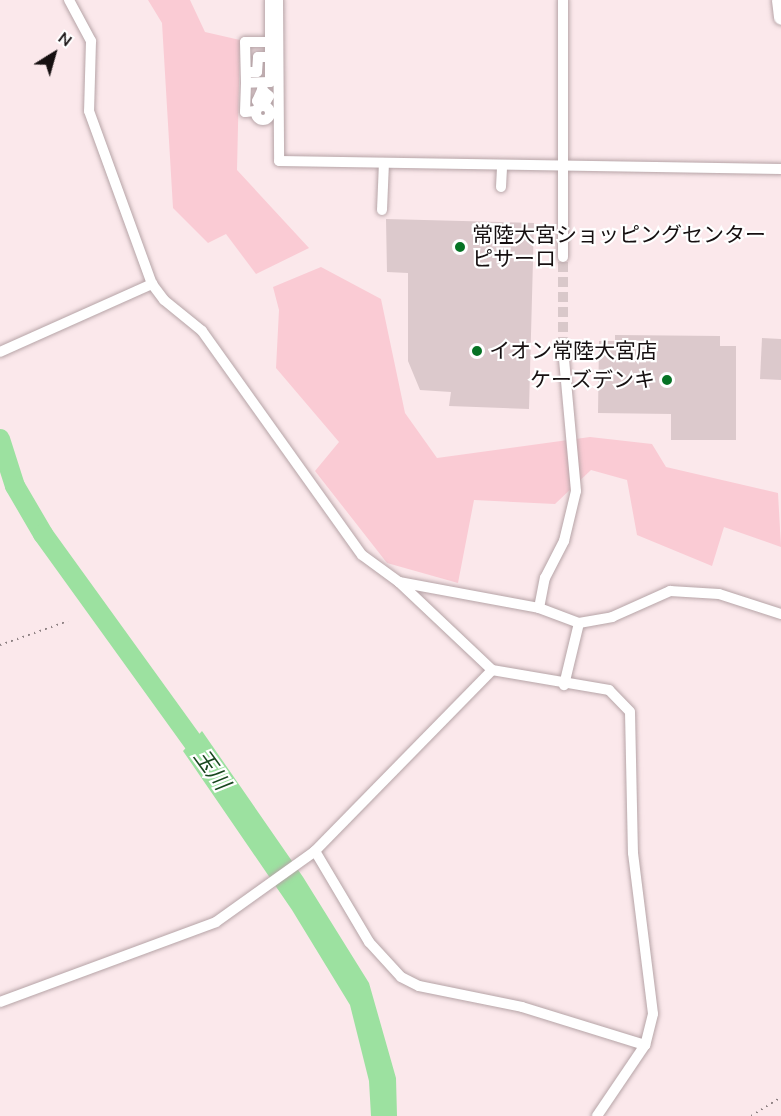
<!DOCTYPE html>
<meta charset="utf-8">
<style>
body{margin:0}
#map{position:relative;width:781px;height:1116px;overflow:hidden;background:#fbe8eb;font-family:"Nunito Sans","Noto Sans JP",sans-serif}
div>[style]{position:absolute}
.green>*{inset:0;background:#facbd4}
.water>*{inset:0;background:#9ce1a0}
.river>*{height:20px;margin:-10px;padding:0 10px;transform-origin:10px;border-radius:10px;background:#9ce1a0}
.building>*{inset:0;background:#dcc9cc}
.minor-tunnel>*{height:10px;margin-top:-5px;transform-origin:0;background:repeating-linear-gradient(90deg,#d9c8ca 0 10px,transparent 0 15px)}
.path>*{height:2px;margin-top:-1px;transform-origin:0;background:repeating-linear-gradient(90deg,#8f8284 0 1.5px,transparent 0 6px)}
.roads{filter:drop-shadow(0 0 2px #b6a4a7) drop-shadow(0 0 2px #b6a4a7)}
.minor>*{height:10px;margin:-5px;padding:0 5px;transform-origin:5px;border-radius:5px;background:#fff}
.minor>.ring{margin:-5px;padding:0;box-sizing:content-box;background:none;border:10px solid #fff;border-radius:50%}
.highway>*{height:15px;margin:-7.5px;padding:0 7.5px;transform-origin:7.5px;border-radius:7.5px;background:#fff}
.dots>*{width:16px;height:16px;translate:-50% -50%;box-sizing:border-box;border:3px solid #fff;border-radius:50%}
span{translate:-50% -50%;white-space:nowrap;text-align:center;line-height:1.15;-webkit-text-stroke:4.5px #fff;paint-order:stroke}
.poi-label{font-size:21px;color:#161011}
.left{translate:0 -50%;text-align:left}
.right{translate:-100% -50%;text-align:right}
.water-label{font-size:22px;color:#17471e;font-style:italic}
.north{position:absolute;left:24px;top:24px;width:60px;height:60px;-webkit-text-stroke:4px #fff;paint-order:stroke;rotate:37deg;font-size:16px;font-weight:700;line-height:24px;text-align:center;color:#161011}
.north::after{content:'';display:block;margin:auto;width:21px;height:27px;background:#161011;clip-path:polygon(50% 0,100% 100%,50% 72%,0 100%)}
</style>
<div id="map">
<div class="green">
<i style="clip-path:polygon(148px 0,190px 0,205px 32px,240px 40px,237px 170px,309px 248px,256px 274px,226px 234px,208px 243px,173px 208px,162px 23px)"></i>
<i style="clip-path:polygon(321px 267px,381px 299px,405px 413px,437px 458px,590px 437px,652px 444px,666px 467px,778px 493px,781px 547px,724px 527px,712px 566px,637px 535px,627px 480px,591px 470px,555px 504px,474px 500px,458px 583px,387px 563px,315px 471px,339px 442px,276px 368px,279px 310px,273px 287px)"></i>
</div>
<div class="water">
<i style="clip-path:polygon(202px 731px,303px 877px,369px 983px,396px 1078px,397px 1116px,371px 1116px,369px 1081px,350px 1005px,292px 910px,183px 751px)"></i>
</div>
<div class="river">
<i style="left:0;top:439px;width:49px;rotate:72.3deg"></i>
<i style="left:15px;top:486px;width:56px;rotate:59.7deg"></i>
<i style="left:43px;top:534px;width:282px;rotate:54.2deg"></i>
</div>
<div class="building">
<i style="clip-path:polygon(386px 219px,534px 223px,529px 409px,449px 406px,451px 392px,420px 390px,408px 361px,408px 273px,387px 272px)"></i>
<i style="clip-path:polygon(615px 335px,720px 336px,720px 346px,736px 346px,736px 440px,671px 440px,671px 414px,598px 413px,599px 341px,615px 341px)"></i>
<i style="clip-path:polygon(762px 338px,781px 339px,781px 380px,760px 379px)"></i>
</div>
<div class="minor-tunnel">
<i style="left:563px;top:347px;width:90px;rotate:-90deg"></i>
</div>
<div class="path">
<i style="left:0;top:645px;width:72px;rotate:-19.4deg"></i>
<i style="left:751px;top:1116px;width:36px;rotate:-32deg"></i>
</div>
<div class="roads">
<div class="minor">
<i style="left:69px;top:0;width:47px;rotate:61.8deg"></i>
<i style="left:91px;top:41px;width:70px;rotate:91.6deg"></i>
<i style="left:89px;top:111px;width:184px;rotate:70deg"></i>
<i style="left:152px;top:284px;width:20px;rotate:53deg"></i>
<i style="left:164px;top:300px;width:49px;rotate:39.2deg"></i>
<i style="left:202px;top:331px;width:275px;rotate:54.5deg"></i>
<i style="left:362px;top:555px;width:46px;rotate:36.1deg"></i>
<i style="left:399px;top:582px;width:128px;rotate:43.4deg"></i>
<i style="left:492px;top:670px;width:119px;rotate:9.7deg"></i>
<i style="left:609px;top:690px;width:30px;rotate:46deg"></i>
<i style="left:630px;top:712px;width:141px;rotate:88.8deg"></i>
<i style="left:633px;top:853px;width:162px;rotate:82.9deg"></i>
<i style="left:653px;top:1014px;width:32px;rotate:104deg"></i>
<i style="left:645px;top:1045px;width:86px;rotate:124.1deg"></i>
<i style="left:270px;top:0;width:82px;rotate:90deg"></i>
<i style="left:270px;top:82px;width:24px;rotate:178deg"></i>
<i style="left:246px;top:83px;width:41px;rotate:-91.4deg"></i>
<i style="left:245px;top:42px;width:25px"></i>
<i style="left:278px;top:0;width:161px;rotate:89.6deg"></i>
<i style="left:279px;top:161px;width:502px;rotate:0.91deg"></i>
<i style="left:246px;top:72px;width:11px"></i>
<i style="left:257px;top:72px;width:15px;rotate:-86deg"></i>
<i style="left:258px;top:57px;width:12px"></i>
<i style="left:246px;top:83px;width:29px;rotate:92deg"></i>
<i style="left:245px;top:112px;width:11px;rotate:-5deg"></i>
<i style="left:262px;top:90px;width:12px;rotate:114deg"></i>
<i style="left:257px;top:101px;width:8px;rotate:14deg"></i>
<i style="left:265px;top:103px;width:8px;rotate:-60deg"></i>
<i style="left:269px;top:96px;width:9px;rotate:-139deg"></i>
<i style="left:262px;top:90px;width:7px;rotate:-82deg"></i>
<i class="ring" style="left:256px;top:106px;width:4px;height:4px"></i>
<i style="left:501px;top:187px;width:22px;rotate:-87deg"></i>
<i style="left:382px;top:210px;width:47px;rotate:-87.6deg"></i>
<i style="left:563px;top:257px;width:257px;rotate:-90deg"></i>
<i style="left:0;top:352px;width:167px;rotate:-24.1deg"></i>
<i style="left:399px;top:582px;width:142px;rotate:10.5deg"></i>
<i style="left:539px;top:608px;width:43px;rotate:20.6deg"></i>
<i style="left:579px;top:623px;width:64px;rotate:103.6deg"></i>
<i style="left:539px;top:608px;width:31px;rotate:-79deg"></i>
<i style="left:545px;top:578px;width:42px;rotate:-62.8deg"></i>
<i style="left:564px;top:541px;width:51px;rotate:-76.5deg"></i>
<i style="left:576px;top:491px;width:145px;rotate:-95.2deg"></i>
<i style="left:579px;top:623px;width:34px;rotate:-10deg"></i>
<i style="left:612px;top:617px;width:64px;rotate:-24.1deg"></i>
<i style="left:670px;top:591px;width:49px;rotate:3.5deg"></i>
<i style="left:719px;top:594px;width:65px;rotate:17.9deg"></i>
<i style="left:315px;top:851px;width:106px;rotate:59.3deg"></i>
<i style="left:369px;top:942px;width:47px;rotate:47.6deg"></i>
<i style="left:401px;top:977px;width:20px;rotate:27deg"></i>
<i style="left:419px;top:986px;width:105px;rotate:11.5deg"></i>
<i style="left:522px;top:1007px;width:129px;rotate:17.2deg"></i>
<i style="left:0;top:1002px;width:230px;rotate:-20.3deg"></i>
<i style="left:216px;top:922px;width:122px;rotate:-35.6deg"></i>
<i style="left:315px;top:851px;width:253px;rotate:-45.6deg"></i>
</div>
<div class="highway">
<i style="left:779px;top:0;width:17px;rotate:83deg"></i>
</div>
</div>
<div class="dots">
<i style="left:460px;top:247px;background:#067224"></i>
<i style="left:477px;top:351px;background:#067224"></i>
<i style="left:667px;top:380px;background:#067224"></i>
</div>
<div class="poi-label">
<span class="left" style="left:472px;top:247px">常陸大宮ショッピングセンター<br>ピサーロ</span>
<span class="left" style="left:489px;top:351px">イオン常陸大宮店</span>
<span class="right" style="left:655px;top:380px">ケーズデンキ</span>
</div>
<div class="water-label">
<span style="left:211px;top:770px;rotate:54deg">玉川</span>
</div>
<div class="north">N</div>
</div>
